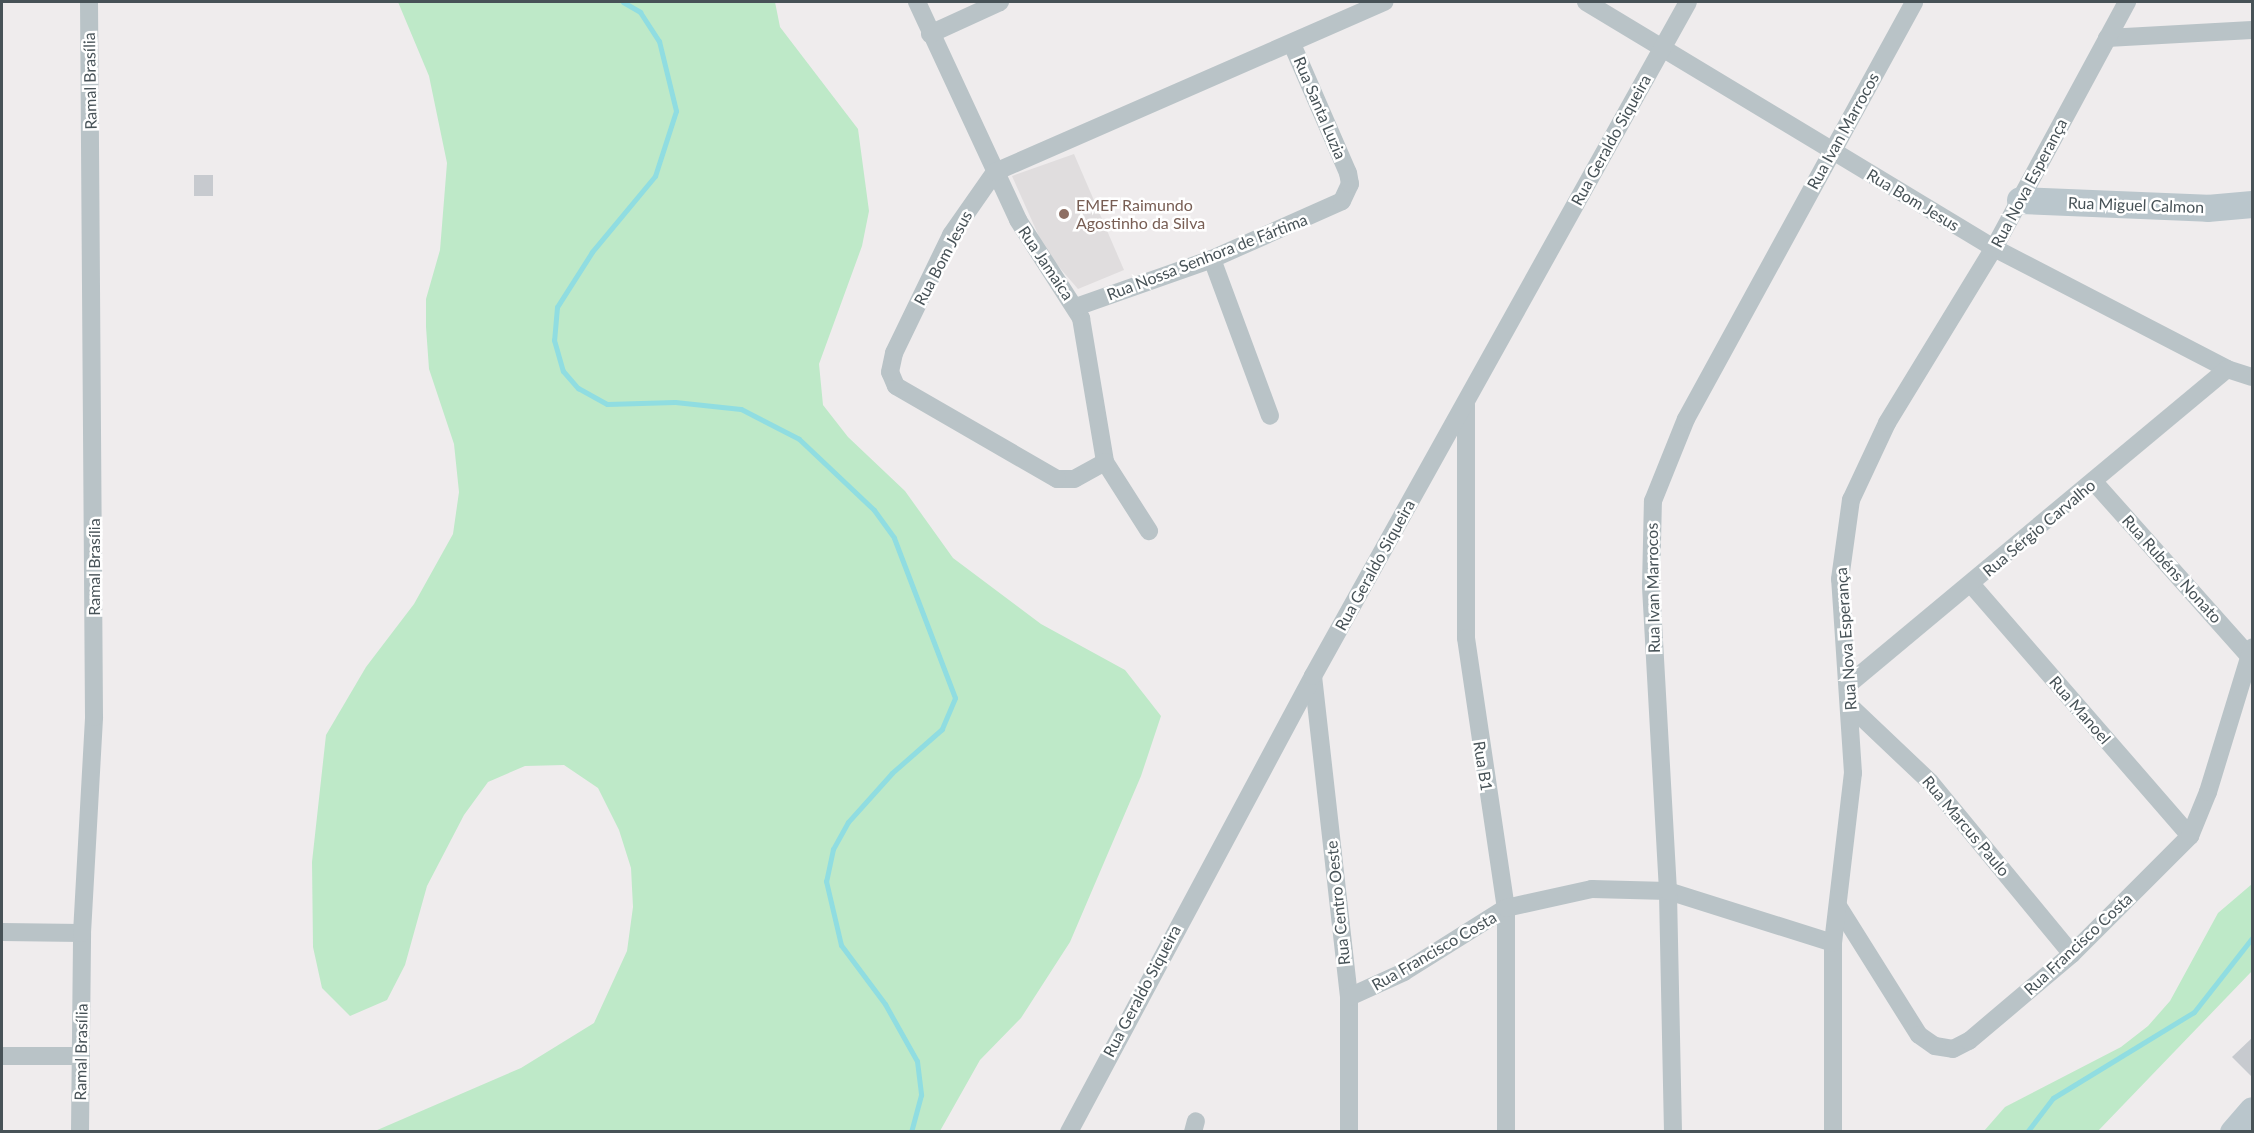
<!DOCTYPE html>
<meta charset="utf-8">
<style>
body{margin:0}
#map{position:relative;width:2254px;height:1133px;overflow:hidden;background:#efeced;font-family:Lato,sans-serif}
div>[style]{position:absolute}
.education>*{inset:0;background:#e0ddde}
.green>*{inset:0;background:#bee9c8}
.stream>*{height:5px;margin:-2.5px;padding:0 2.5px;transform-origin:2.5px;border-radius:2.5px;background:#90dde1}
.building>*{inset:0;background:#c7cacf}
.street>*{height:18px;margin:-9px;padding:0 9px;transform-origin:9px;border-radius:9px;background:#b9c3c7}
.secondary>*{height:27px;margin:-13.5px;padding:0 13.5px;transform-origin:13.5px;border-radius:13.5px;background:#bac6cc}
.dots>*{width:16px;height:16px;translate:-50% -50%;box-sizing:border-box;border:3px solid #fff;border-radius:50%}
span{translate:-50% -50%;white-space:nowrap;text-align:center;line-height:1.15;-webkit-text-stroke:5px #fff;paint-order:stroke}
.street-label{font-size:16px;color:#475257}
.education-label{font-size:16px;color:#785e54}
.left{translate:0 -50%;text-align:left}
.frame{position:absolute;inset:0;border:3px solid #475257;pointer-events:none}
</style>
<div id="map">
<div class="education">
<i style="clip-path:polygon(1074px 154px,1124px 270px,1078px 289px,1046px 252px,1012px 176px)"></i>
</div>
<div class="green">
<i style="clip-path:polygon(398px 2px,775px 2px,780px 27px,858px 129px,869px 211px,862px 246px,819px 364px,823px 405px,848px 437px,905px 491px,953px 558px,1041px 624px,1125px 670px,1161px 716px,1141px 776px,1070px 942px,1021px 1018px,980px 1060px,940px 1131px,375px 1131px,521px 1068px,594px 1023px,627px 951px,633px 907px,631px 868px,619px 830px,598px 788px,564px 765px,525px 766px,488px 782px,464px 815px,427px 886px,405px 965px,387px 1000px,350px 1016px,322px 988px,313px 947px,312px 862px,326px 735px,366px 667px,414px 604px,453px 534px,459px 492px,454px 444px,429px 369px,426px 327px,426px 299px,440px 250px,447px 163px,429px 76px)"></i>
<i style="clip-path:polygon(2252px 884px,2252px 971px,2098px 1131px,1984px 1131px,2005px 1107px,2121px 1047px,2148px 1026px,2170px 1001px,2218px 913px)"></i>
</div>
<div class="stream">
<i style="left:623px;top:2px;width:20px;rotate:30deg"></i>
<i style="left:640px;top:12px;width:35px;rotate:57deg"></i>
<i style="left:659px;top:41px;width:72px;rotate:76.3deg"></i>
<i style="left:676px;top:111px;width:68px;rotate:107.9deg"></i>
<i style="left:655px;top:176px;width:99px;rotate:129.7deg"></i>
<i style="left:592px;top:252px;width:65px;rotate:122.5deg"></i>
<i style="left:557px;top:307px;width:33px;rotate:95deg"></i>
<i style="left:554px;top:340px;width:32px;rotate:74deg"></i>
<i style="left:563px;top:371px;width:23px;rotate:49deg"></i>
<i style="left:578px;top:388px;width:33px;rotate:29deg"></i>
<i style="left:607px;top:404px;width:68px;rotate:-1.7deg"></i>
<i style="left:675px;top:402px;width:66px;rotate:6.1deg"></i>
<i style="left:741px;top:409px;width:65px;rotate:27.3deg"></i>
<i style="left:799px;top:439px;width:103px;rotate:43.4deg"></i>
<i style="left:874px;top:510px;width:34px;rotate:54deg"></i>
<i style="left:894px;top:538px;width:171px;rotate:69.1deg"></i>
<i style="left:955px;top:698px;width:34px;rotate:113deg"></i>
<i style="left:942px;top:729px;width:67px;rotate:138.7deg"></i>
<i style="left:892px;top:773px;width:66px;rotate:131.9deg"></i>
<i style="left:848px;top:822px;width:31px;rotate:119deg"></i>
<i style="left:833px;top:849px;width:33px;rotate:102deg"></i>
<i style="left:826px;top:881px;width:66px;rotate:76.8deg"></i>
<i style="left:841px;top:945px;width:74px;rotate:53.3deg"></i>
<i style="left:885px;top:1004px;width:65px;rotate:60.7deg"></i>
<i style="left:917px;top:1061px;width:34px;rotate:83deg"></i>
<i style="left:921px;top:1095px;width:38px;rotate:105deg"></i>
<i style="left:2027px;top:1132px;width:43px;rotate:-52.6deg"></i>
<i style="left:2053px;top:1098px;width:165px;rotate:-31.4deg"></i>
<i style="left:2194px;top:1012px;width:94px;rotate:-51.9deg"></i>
</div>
<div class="building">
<i style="clip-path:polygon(194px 175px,213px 175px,213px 196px,194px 196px)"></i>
<i style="clip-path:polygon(2253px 1037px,2253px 1078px,2232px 1057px)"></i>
</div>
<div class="street">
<i style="left:917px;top:2px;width:240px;rotate:65.1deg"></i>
<i style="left:1018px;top:220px;width:117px;rotate:57.3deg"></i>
<i style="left:1081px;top:318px;width:146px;rotate:80.5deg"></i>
<i style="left:1105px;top:462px;width:82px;rotate:57.5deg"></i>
<i style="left:1586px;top:2px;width:476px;rotate:31.1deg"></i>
<i style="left:1994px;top:248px;width:263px;rotate:27.4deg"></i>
<i style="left:2227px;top:369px;width:26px;rotate:18deg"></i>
<i style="left:930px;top:34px;width:77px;rotate:-24.6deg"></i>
<i style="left:2107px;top:38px;width:145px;rotate:-3.2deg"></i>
<i style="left:1212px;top:259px;width:167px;rotate:69.7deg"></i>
<i style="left:1076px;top:307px;width:144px;rotate:-19.4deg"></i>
<i style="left:1212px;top:259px;width:142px;rotate:-24deg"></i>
<i style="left:1342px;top:201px;width:19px;rotate:-65deg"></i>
<i style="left:1350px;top:184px;width:11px;rotate:-100deg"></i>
<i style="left:1348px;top:173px;width:141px;rotate:-113.5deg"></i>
<i style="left:1466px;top:405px;width:233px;rotate:90deg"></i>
<i style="left:1466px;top:638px;width:273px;rotate:81.6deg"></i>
<i style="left:1506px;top:908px;width:224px;rotate:90deg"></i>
<i style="left:1105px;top:462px;width:35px;rotate:151deg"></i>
<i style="left:1074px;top:479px;width:17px;rotate:180deg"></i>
<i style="left:1057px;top:479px;width:186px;rotate:-150deg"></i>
<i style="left:896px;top:386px;width:15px;rotate:-113deg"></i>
<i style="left:890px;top:372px;width:19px;rotate:-78deg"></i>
<i style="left:894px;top:353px;width:131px;rotate:-64.2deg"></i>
<i style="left:951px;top:235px;width:77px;rotate:-55.1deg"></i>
<i style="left:995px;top:172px;width:425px;rotate:-23.6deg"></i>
<i style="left:2094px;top:482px;width:234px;rotate:48.3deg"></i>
<i style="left:1971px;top:584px;width:334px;rotate:49deg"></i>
<i style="left:1313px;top:676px;width:323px;rotate:83.6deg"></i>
<i style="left:1349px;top:997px;width:135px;rotate:90deg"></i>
<i style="left:1849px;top:684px;width:492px;rotate:-39.8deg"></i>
<i style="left:1851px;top:707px;width:109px;rotate:43.5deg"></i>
<i style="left:1930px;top:782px;width:223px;rotate:50.5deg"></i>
<i style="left:1838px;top:906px;width:152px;rotate:57.9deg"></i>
<i style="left:1919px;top:1035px;width:19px;rotate:35deg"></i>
<i style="left:1935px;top:1046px;width:18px;rotate:9deg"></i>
<i style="left:1953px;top:1049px;width:18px;rotate:-27deg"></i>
<i style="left:1969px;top:1041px;width:135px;rotate:-40.2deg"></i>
<i style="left:2072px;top:954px;width:167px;rotate:-45deg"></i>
<i style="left:2190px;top:836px;width:48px;rotate:-67.8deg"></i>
<i style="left:2208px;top:792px;width:151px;rotate:-73deg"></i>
<i style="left:2px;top:932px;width:80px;rotate:0.7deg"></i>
<i style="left:1349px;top:997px;width:60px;rotate:-24.4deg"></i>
<i style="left:1404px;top:972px;width:120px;rotate:-32.1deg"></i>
<i style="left:1506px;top:908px;width:88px;rotate:-12.5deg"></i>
<i style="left:1592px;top:889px;width:76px;rotate:1.5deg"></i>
<i style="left:1668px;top:891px;width:173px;rotate:17.5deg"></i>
<i style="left:2px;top:1056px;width:79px"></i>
<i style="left:80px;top:1132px;width:199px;rotate:-89.4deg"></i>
<i style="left:82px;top:933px;width:216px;rotate:-86.8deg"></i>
<i style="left:94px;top:717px;width:715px;rotate:-90.4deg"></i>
<i style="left:1069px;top:1132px;width:517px;rotate:-61.85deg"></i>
<i style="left:1313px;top:676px;width:771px;rotate:-60.91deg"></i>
<i style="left:1193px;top:1132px;width:11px;rotate:-75deg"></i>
<i style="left:1673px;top:1132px;width:241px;rotate:-91.2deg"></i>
<i style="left:1668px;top:891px;width:305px;rotate:-93.2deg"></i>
<i style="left:1651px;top:586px;width:85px;rotate:-88.7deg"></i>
<i style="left:1653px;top:501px;width:88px;rotate:-68.1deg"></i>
<i style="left:1686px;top:419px;width:475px;rotate:-61.3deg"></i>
<i style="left:1833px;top:1132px;width:189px;rotate:-90deg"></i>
<i style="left:1833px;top:943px;width:171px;rotate:-83.3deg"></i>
<i style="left:1853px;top:773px;width:194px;rotate:-93.8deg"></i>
<i style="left:1840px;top:579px;width:80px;rotate:-82.1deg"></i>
<i style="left:1851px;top:500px;width:85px;rotate:-64.9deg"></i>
<i style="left:1887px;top:423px;width:205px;rotate:-58.6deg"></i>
<i style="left:1994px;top:248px;width:280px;rotate:-61.6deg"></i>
</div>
<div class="secondary">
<i style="left:2020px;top:200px;width:187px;rotate:2.4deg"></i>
<i style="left:2207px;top:208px;width:45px;rotate:-5.1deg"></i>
<i style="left:2233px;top:1132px;width:29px;rotate:-49deg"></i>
</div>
<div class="dots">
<i style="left:1064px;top:214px;background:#8d6e63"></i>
</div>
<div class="street-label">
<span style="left:90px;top:81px;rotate:-91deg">Ramal Brasília</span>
<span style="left:1320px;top:108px;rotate:67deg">Rua Santa Luzia</span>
<span style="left:1843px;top:131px;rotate:-61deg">Rua Ivan Marrocos</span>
<span style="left:1611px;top:140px;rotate:-61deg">Rua Geraldo Siqueira</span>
<span style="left:2029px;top:183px;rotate:-62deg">Rua Nova Esperança</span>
<span style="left:1913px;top:200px;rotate:31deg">Rua Bom Jesus</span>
<span style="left:2136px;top:205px;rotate:2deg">Rua Miguel Calmon</span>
<span style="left:1207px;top:257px;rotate:-21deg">Rua Nossa Senhora de Fártima</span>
<span style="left:943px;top:258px;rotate:-62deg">Rua Bom Jesus</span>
<span style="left:1046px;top:263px;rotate:56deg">Rua Jamaica</span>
<span style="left:2039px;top:528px;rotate:-40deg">Rua Sérgio Carvalho</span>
<span style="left:1375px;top:565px;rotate:-61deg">Rua Geraldo Siqueira</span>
<span style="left:94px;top:567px;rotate:-90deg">Ramal Brasília</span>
<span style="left:2172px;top:569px;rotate:48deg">Rua Rubéns Nonato</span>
<span style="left:1653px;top:588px;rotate:-91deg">Rua Ivan Marrocos</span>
<span style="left:1846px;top:639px;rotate:-94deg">Rua Nova Esperança</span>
<span style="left:2080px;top:710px;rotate:49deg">Rua Manoel</span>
<span style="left:1483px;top:766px;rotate:81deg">Rua B1</span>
<span style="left:1966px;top:826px;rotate:50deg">Rua Marcus Paulo</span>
<span style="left:1338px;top:903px;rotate:-96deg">Rua Centro Oeste</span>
<span style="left:2078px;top:944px;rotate:-43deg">Rua Francisco Costa</span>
<span style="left:1434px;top:951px;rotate:-30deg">Rua Francisco Costa</span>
<span style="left:1142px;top:991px;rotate:-62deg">Rua Geraldo Siqueira</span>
<span style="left:81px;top:1052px;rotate:-89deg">Ramal Brasília</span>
</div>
<div class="education-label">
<span class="left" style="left:1076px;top:214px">EMEF Raimundo<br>Agostinho da Silva</span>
</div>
<div class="frame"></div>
</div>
